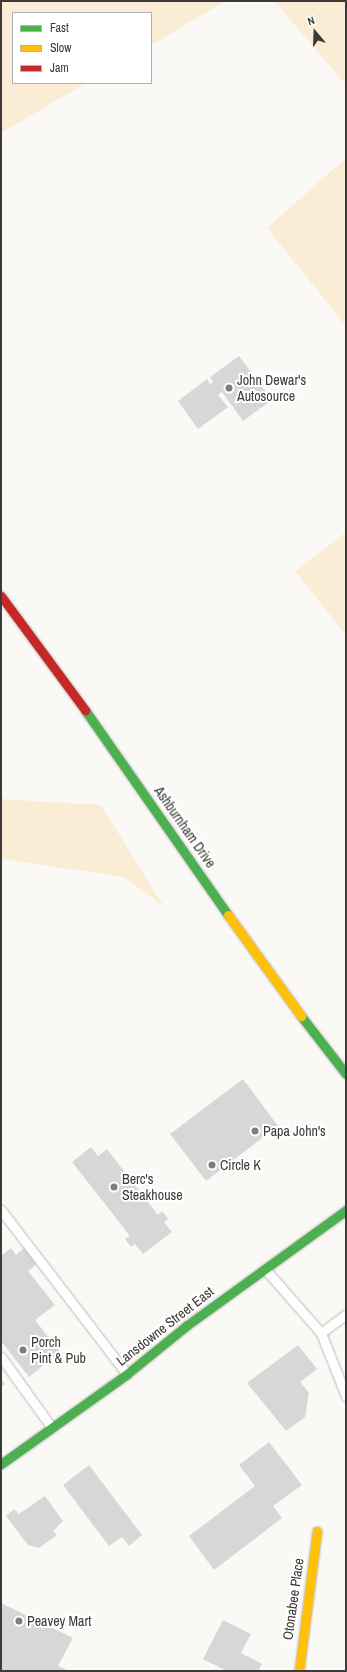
<!DOCTYPE html>
<style>
body{margin:0}
#map{position:relative;width:347px;height:1672px;overflow:hidden;background:#fbf9f6;font-family:"Archivo Narrow",sans-serif}
div>[style]{position:absolute}
.green>*{inset:0;background:#fbecd5}
.building>*{inset:0;background:#d8d7d7}
.roads{filter:drop-shadow(0 0 1px #bdbbb9) drop-shadow(0 0 1px #bdbbb9)}
.lane>*{height:9px;margin:-4.5px;padding:0 4.5px;transform-origin:4.5px;border-radius:4.5px;background:#fefefe}
.fast>*{height:9px;margin:-4.5px;padding:0 4.5px;transform-origin:4.5px;border-radius:4.5px;background:#4caf50}
.slow>*{height:9px;margin:-4.5px;padding:0 4.5px;transform-origin:4.5px;border-radius:4.5px;background:#ffc107}
.jam>*{height:9px;margin:-4.5px;padding:0 4.5px;transform-origin:4.5px;border-radius:4.5px;background:#c62828}
.dots>*{width:11px;height:11px;translate:-50% -50%;box-sizing:border-box;border:2px solid #fff;border-radius:50%}
span{translate:-50% -50%;white-space:nowrap;text-align:center;line-height:1.15;-webkit-text-stroke:4px #fff;paint-order:stroke}
.poi-label{font-size:14px;color:#3c3b39}
.left{translate:0 -50%;text-align:left}
.street-label{font-size:14px;color:#3c3b39}
.frame{position:absolute;inset:0;border:2px solid #3c3b39;pointer-events:none}
.legend{position:absolute;left:12px;top:12px;width:140px;height:72px;box-sizing:border-box;background:#fff;border:1px solid #b1b1b0;margin:0;padding:5px 7px;list-style:none;font-size:12px;color:#3c3b39}
.legend li{display:flex;align-items:center;gap:8px;height:20px}
.legend b{width:20px;border:1px solid #b1b1b0}
.north{position:absolute;left:295px;top:12px;width:40px;height:40px;-webkit-text-stroke:3px #fff;paint-order:stroke;rotate:341deg;font-size:11px;font-weight:700;line-height:16px;text-align:center;color:#3c3b39}
.north::after{content:'';display:block;margin:auto;width:14px;height:18px;background:#3c3b39;clip-path:polygon(50% 0,100% 100%,50% 72%,0 100%)}
</style>
<div id="map">
<div class="green">
<i style="clip-path:polygon(1px 1px,226px 1px,151px 45px,151px 13px,13px 13px,13px 83px,86px 83px,1px 133px)"></i>
<i style="clip-path:polygon(274px 1px,346px 1px,346px 85px)"></i>
<i style="clip-path:polygon(346px 158px,346px 326px,267px 228px)"></i>
<i style="clip-path:polygon(346px 532px,346px 635px,295px 571px)"></i>
<i style="clip-path:polygon(1px 799px,101px 805px,164px 907px,124px 877px,1px 859px)"></i>
</div>
<div class="building">
<i style="clip-path:polygon(239px 356px,272px 400px,243px 421px,222px 392px,218px 395px,228px 407px,198px 429px,178px 401px,207px 379px,210px 384px,213px 382px,210px 377px)"></i>
<i style="clip-path:polygon(243px 1079px,278px 1126px,206px 1181px,170px 1134px)"></i>
<i style="clip-path:polygon(91px 1147px,98px 1156px,107px 1149px,158px 1215px,162px 1211px,168px 1219px,164px 1222px,172px 1232px,143px 1254px,135px 1244px,131px 1247px,125px 1239px,130px 1236px,72px 1162px)"></i>
<i style="clip-path:polygon(11px 1248px,16px 1255px,24px 1248px,37px 1264px,28px 1271px,55px 1305px,35px 1320px,60px 1352px,29px 1377px,1px 1341px,1px 1256px)"></i>
<i style="clip-path:polygon(298px 1345px,317px 1369px,300px 1382px,309px 1393px,305px 1417px,286px 1431px,247px 1383px)"></i>
<i style="clip-path:polygon(1px 1379px,5px 1384px,1px 1387px)"></i>
<i style="clip-path:polygon(269px 1442px,302px 1485px,273px 1506px,282px 1518px,214px 1570px,189px 1536px,255px 1486px,239px 1465px)"></i>
<i style="clip-path:polygon(89px 1465px,142px 1535px,129px 1546px,122px 1537px,109px 1546px,63px 1485px)"></i>
<i style="clip-path:polygon(45px 1496px,63px 1521px,53px 1531px,57px 1535px,39px 1548px,28px 1545px,6px 1516px,14px 1509px,19px 1514px)"></i>
<i style="clip-path:polygon(1px 1603px,73px 1638px,58px 1666px,69px 1671px,1px 1671px)"></i>
<i style="clip-path:polygon(223px 1620px,251px 1634px,241px 1653px,262px 1664px,258px 1671px,227px 1671px,203px 1659px)"></i>
</div>
<div class="roads">
<div class="lane">
<i style="left:1px;top:1210px;width:207px;rotate:52.5deg"></i>
<i style="left:265px;top:1269px;width:85px;rotate:48.8deg"></i>
<i style="left:321px;top:1333px;width:31px;rotate:-37deg"></i>
<i style="left:321px;top:1333px;width:68px;rotate:68.4deg"></i>
<i style="left:1px;top:1357px;width:87px;rotate:54.3deg"></i>
</div>
<div class="fast">
<i style="left:85px;top:710px;width:250px;rotate:55.1deg"></i>
<i style="left:301px;top:1016px;width:73px;rotate:52.2deg"></i>
<i style="left:1px;top:1464px;width:155px;rotate:-35.5deg"></i>
<i style="left:127px;top:1374px;width:76px;rotate:-39.1deg"></i>
<i style="left:186px;top:1326px;width:198px;rotate:-35.9deg"></i>
</div>
<div class="slow">
<i style="left:228px;top:915px;width:125px;rotate:54.1deg"></i>
<i style="left:299px;top:1671px;width:141px;rotate:-82.7deg"></i>
</div>
<div class="jam">
<i style="left:1px;top:596px;width:142px;rotate:53.6deg"></i>
</div>
</div>
<div class="dots">
<i style="left:229px;top:388px;background:#7f7e7b"></i>
<i style="left:255px;top:1131px;background:#7f7e7b"></i>
<i style="left:212px;top:1165px;background:#7f7e7b"></i>
<i style="left:114px;top:1187px;background:#7f7e7b"></i>
<i style="left:23px;top:1350px;background:#7f7e7b"></i>
<i style="left:19px;top:1621px;background:#7f7e7b"></i>
</div>
<div class="poi-label">
<span class="left" style="left:237px;top:388px">John Dewar's<br>Autosource</span>
<span class="left" style="left:263px;top:1131px">Papa John's</span>
<span class="left" style="left:220px;top:1165px">Circle K</span>
<span class="left" style="left:122px;top:1187px">Berc's<br>Steakhouse</span>
<span class="left" style="left:31px;top:1350px">Porch<br>Pint &amp; Pub</span>
<span class="left" style="left:27px;top:1621px">Peavey Mart</span>
</div>
<div class="street-label">
<span style="left:185px;top:827px;rotate:55deg">Ashburnham Drive</span>
<span style="left:165px;top:1326px;rotate:-38deg">Lansdowne Street East</span>
<span style="left:293px;top:1599px;rotate:-82deg">Otonabee Place</span>
</div>
<div class="frame"></div>
<ul class="legend">
<li><b style="height:5px;background:#4caf50"></b>Fast</li>
<li><b style="height:5px;background:#ffc107"></b>Slow</li>
<li><b style="height:5px;background:#c62828"></b>Jam</li>
</ul>
<div class="north">N</div>
</div>
